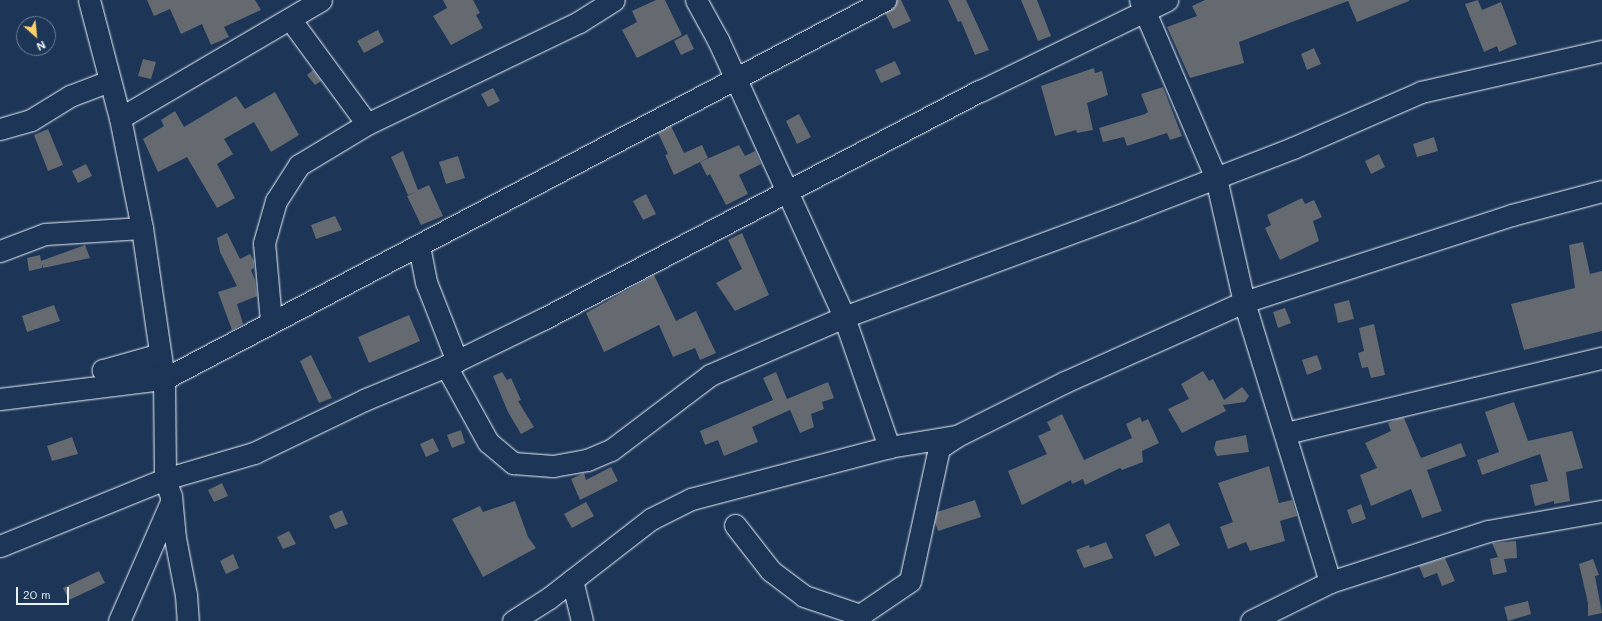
<!DOCTYPE html>
<style>
body{margin:0}
#map{position:relative;width:1602px;height:621px;overflow:hidden;background:#1d3557;font-family:Mali,sans-serif}
div>[style]{position:absolute}
.building>*{inset:0;background:#656a70}
.roads{filter:drop-shadow(0 0 1px #e8f1f8) drop-shadow(0 0 1px #e8f1f8)}
.minor>*{height:21px;margin:-10.5px;padding:0 10.5px;transform-origin:10.5px;border-radius:10.5px;background:#1d3557}
span{translate:-50% -50%;white-space:nowrap;text-align:center;line-height:1.15;-webkit-text-stroke:3.5px #1d3557;paint-order:stroke}
.north{position:absolute;left:16px;top:16px;width:40px;height:40px;box-sizing:border-box;background:#1d3557;border:1px solid #6e8097;border-radius:50%;rotate:153deg;font-size:11px;font-weight:700;line-height:16px;text-align:center;color:#e8f1f8}
.north::after{content:'';display:block;margin:auto;width:14px;height:18px;background:#ffd166;clip-path:polygon(50% 0,100% 100%,50% 72%,0 100%)}
.scale{position:absolute;left:16px;top:587px;width:53px;height:18px;box-sizing:border-box;border:2px solid #e8f1f8;border-top:0;padding-left:5px;font-size:12px;line-height:14px;white-space:nowrap;color:#e8f1f8;-webkit-text-stroke:3px #1d3557;paint-order:stroke}
</style>
<div id="map">
<div class="building">
<i style="clip-path:polygon(147px 0,255px 0,261px 10px,224px 27px,229px 37px,211px 45px,202px 24px,181px 34px,170px 9px,154px 16px)"></i>
<i style="clip-path:polygon(443px 0,473px 0,480px 13px,476px 15px,483px 28px,451px 45px,433px 16px,447px 8px)"></i>
<i style="clip-path:polygon(656px 0,665px 0,682px 35px,637px 58px,622px 30px,637px 22px,632px 11px)"></i>
<i style="clip-path:polygon(897px 0,901px 0,911px 21px,893px 29px,885px 13px,895px 7px)"></i>
<i style="clip-path:polygon(948px 0,966px 0,989px 50px,975px 55px,961px 21px,958px 22px)"></i>
<i style="clip-path:polygon(1021px 0,1037px 0,1051px 36px,1038px 41px)"></i>
<i style="clip-path:polygon(1205px 0,1409px 0,1409px 1px,1357px 22px,1348px 1px,1239px 42px,1244px 63px,1190px 78px,1167px 27px,1197px 16px,1192px 6px)"></i>
<i style="clip-path:polygon(1478px 0,1482px 10px,1501px 2px,1517px 44px,1499px 52px,1497px 46px,1484px 52px,1465px 4px)"></i>
<i style="clip-path:polygon(378px 30px,384px 42px,364px 53px,357px 41px)"></i>
<i style="clip-path:polygon(687px 34px,694px 49px,681px 55px,674px 41px)"></i>
<i style="clip-path:polygon(1314px 48px,1321px 64px,1307px 70px,1301px 54px)"></i>
<i style="clip-path:polygon(143px 59px,156px 62px,151px 79px,138px 76px)"></i>
<i style="clip-path:polygon(895px 61px,901px 74px,881px 83px,875px 70px)"></i>
<i style="clip-path:polygon(1094px 68px,1095px 73px,1102px 71px,1108px 95px,1087px 103px,1093px 130px,1077px 133px,1076px 130px,1055px 136px,1041px 86px)"></i>
<i style="clip-path:polygon(313px 70px,321px 81px,315px 85px,307px 75px)"></i>
<i style="clip-path:polygon(1163px 87px,1182px 136px,1170px 140px,1167px 133px,1127px 146px,1124px 137px,1103px 142px,1099px 128px,1145px 114px,1148px 112px,1141px 94px)"></i>
<i style="clip-path:polygon(493px 88px,500px 101px,488px 107px,481px 94px)"></i>
<i style="clip-path:polygon(275px 92px,299px 135px,271px 152px,254px 122px,224px 139px,233px 154px,217px 164px,235px 198px,217px 208px,187px 157px,158px 172px,143px 139px,164px 126px,161px 120px,175px 111px,184px 127px,236px 96px,245px 109px)"></i>
<i style="clip-path:polygon(799px 114px,811px 137px,797px 144px,786px 121px)"></i>
<i style="clip-path:polygon(671px 126px,684px 153px,702px 145px,708px 158px,674px 175px,665px 155px,668px 154px,658px 133px)"></i>
<i style="clip-path:polygon(48px 129px,63px 165px,48px 171px,34px 135px)"></i>
<i style="clip-path:polygon(1434px 137px,1438px 151px,1417px 157px,1413px 144px)"></i>
<i style="clip-path:polygon(739px 145px,745px 156px,755px 151px,761px 164px,739px 175px,748px 194px,726px 205px,710px 174px,707px 176px,700px 162px)"></i>
<i style="clip-path:polygon(403px 151px,418px 190px,429px 185px,443px 216px,421px 225px,407px 196px,416px 192px,408px 195px,391px 157px)"></i>
<i style="clip-path:polygon(1379px 154px,1385px 167px,1371px 174px,1365px 161px)"></i>
<i style="clip-path:polygon(458px 156px,465px 178px,446px 184px,439px 162px)"></i>
<i style="clip-path:polygon(86px 164px,92px 176px,78px 183px,72px 171px)"></i>
<i style="clip-path:polygon(646px 194px,656px 214px,643px 220px,633px 201px)"></i>
<i style="clip-path:polygon(1302px 198px,1305px 204px,1314px 200px,1322px 217px,1313px 221px,1319px 241px,1280px 260px,1265px 228px,1271px 225px,1267px 215px)"></i>
<i style="clip-path:polygon(335px 216px,342px 230px,316px 239px,311px 225px)"></i>
<i style="clip-path:polygon(227px 233px,240px 259px,250px 254px,254px 261px,254px 268px,251px 270px,255px 280px,257px 296px,237px 304px,243px 324px,232px 330px,218px 292px,237px 286px,220px 252px,217px 238px)"></i>
<i style="clip-path:polygon(742px 233px,769px 295px,735px 311px,716px 283px,742px 269px,728px 240px)"></i>
<i style="clip-path:polygon(1583px 242px,1590px 274px,1602px 271px,1602px 331px,1524px 350px,1511px 304px,1575px 288px,1569px 245px)"></i>
<i style="clip-path:polygon(85px 245px,90px 258px,43px 268px,42px 264px,42px 268px,29px 271px,27px 258px,40px 255px,41px 261px)"></i>
<i style="clip-path:polygon(654px 275px,676px 321px,696px 311px,716px 353px,700px 360px,695px 348px,673px 357px,659px 325px,604px 352px,586px 313px)"></i>
<i style="clip-path:polygon(1349px 300px,1354px 319px,1338px 323px,1334px 304px)"></i>
<i style="clip-path:polygon(54px 305px,60px 321px,27px 332px,22px 316px)"></i>
<i style="clip-path:polygon(1285px 308px,1291px 323px,1278px 328px,1273px 312px)"></i>
<i style="clip-path:polygon(409px 315px,420px 341px,369px 363px,358px 337px)"></i>
<i style="clip-path:polygon(1374px 324px,1385px 375px,1371px 378px,1368px 367px,1362px 368px,1358px 353px,1364px 351px,1359px 328px)"></i>
<i style="clip-path:polygon(311px 355px,332px 398px,319px 403px,300px 361px)"></i>
<i style="clip-path:polygon(1317px 355px,1322px 369px,1307px 375px,1302px 360px)"></i>
<i style="clip-path:polygon(1203px 371px,1209px 381px,1213px 379px,1224px 400px,1242px 387px,1249px 396px,1245px 402px,1223px 405px,1226px 411px,1182px 433px,1168px 409px,1189px 399px,1181px 384px)"></i>
<i style="clip-path:polygon(502px 372px,507px 380px,511px 378px,521px 400px,518px 401px,534px 427px,521px 434px,508px 412px,493px 376px)"></i>
<i style="clip-path:polygon(776px 372px,787px 399px,828px 382px,834px 398px,822px 402px,824px 409px,811px 414px,814px 427px,800px 433px,790px 410px,752px 427px,758px 442px,724px 456px,718px 440px,705px 445px,700px 431px,773px 400px,763px 378px)"></i>
<i style="clip-path:polygon(1514px 402px,1528px 441px,1572px 431px,1583px 468px,1566px 472px,1570px 501px,1554px 504px,1554px 501px,1535px 506px,1530px 485px,1548px 481px,1540px 454px,1482px 475px,1477px 460px,1499px 452px,1485px 412px)"></i>
<i style="clip-path:polygon(1062px 414px,1084px 460px,1132px 438px,1126px 424px,1140px 417px,1142px 422px,1148px 419px,1159px 443px,1142px 451px,1143px 462px,1122px 470px,1120px 468px,1085px 485px,1083px 479px,1072px 484px,1071px 480px,1022px 505px,1008px 471px,1047px 454px,1038px 436px,1051px 430px,1047px 422px)"></i>
<i style="clip-path:polygon(1400px 418px,1404px 418px,1421px 458px,1461px 443px,1466px 456px,1427px 470px,1442px 511px,1422px 518px,1411px 489px,1371px 506px,1360px 475px,1377px 468px,1365px 443px,1391px 431px,1388px 423px)"></i>
<i style="clip-path:polygon(461px 430px,465px 443px,452px 448px,447px 435px)"></i>
<i style="clip-path:polygon(1246px 435px,1249px 452px,1217px 456px,1214px 449px,1216px 441px)"></i>
<i style="clip-path:polygon(72px 437px,78px 454px,52px 461px,47px 446px)"></i>
<i style="clip-path:polygon(433px 438px,439px 451px,426px 457px,420px 444px)"></i>
<i style="clip-path:polygon(1269px 466px,1279px 503px,1292px 500px,1297px 516px,1280px 521px,1285px 541px,1250px 551px,1246px 542px,1228px 549px,1220px 527px,1233px 522px,1218px 483px)"></i>
<i style="clip-path:polygon(611px 467px,618px 481px,580px 500px,571px 479px,584px 473px,586px 480px)"></i>
<i style="clip-path:polygon(222px 483px,228px 496px,214px 502px,208px 490px)"></i>
<i style="clip-path:polygon(975px 500px,981px 517px,938px 531px,935px 522px,937px 512px)"></i>
<i style="clip-path:polygon(515px 501px,528px 537px,536px 548px,483px 577px,452px 519px,480px 506px,483px 512px)"></i>
<i style="clip-path:polygon(586px 502px,594px 516px,572px 528px,564px 514px)"></i>
<i style="clip-path:polygon(1361px 504px,1366px 519px,1352px 524px,1347px 510px)"></i>
<i style="clip-path:polygon(342px 510px,348px 524px,335px 529px,329px 516px)"></i>
<i style="clip-path:polygon(1169px 523px,1180px 545px,1155px 557px,1145px 535px)"></i>
<i style="clip-path:polygon(289px 531px,296px 544px,283px 549px,277px 537px)"></i>
<i style="clip-path:polygon(1516px 541px,1517px 558px,1504px 559px,1507px 572px,1493px 575px,1490px 559px,1498px 557px,1492px 543px)"></i>
<i style="clip-path:polygon(1106px 542px,1113px 558px,1084px 568px,1076px 550px,1089px 545px,1090px 548px)"></i>
<i style="clip-path:polygon(233px 554px,239px 568px,226px 574px,220px 561px)"></i>
<i style="clip-path:polygon(1445px 558px,1455px 581px,1442px 586px,1437px 573px,1424px 578px,1419px 566px)"></i>
<i style="clip-path:polygon(1593px 559px,1599px 575px,1595px 576px,1602px 613px,1588px 616px,1588px 603px,1579px 564px)"></i>
<i style="clip-path:polygon(99px 571px,105px 583px,69px 600px,63px 588px)"></i>
<i style="clip-path:polygon(1528px 601px,1531px 614px,1508px 621px,1504px 607px)"></i>
</div>
<div class="roads">
<div class="minor">
<i style="left:89px;top:0;width:122px;rotate:75.3deg"></i>
<i style="left:120px;top:118px;width:112px;rotate:78.7deg"></i>
<i style="left:142px;top:228px;width:153px;rotate:81.7deg"></i>
<i style="left:164px;top:379px;width:100px;rotate:89.4deg"></i>
<i style="left:165px;top:479px;width:18px;rotate:71deg"></i>
<i style="left:171px;top:496px;width:42px;rotate:84.6deg"></i>
<i style="left:175px;top:538px;width:58px;rotate:79.1deg"></i>
<i style="left:186px;top:595px;width:26px;rotate:86deg"></i>
<i style="left:696px;top:0;width:46px;rotate:61.2deg"></i>
<i style="left:718px;top:40px;width:304px;rotate:65.5deg"></i>
<i style="left:844px;top:317px;width:138px;rotate:70.9deg"></i>
<i style="left:1140px;top:0;width:194px;rotate:66.9deg"></i>
<i style="left:1216px;top:178px;width:127px;rotate:77.3deg"></i>
<i style="left:1244px;top:302px;width:293px;rotate:72.9deg"></i>
<i style="left:1330px;top:582px;width:88px;rotate:153.7deg"></i>
<i style="left:290px;top:19px;width:130px;rotate:53.7deg"></i>
<i style="left:120px;top:118px;width:233px;rotate:-30.4deg"></i>
<i style="left:0;top:129px;width:32px;rotate:-16deg"></i>
<i style="left:31px;top:120px;width:46px;rotate:-31.6deg"></i>
<i style="left:70px;top:96px;width:42px;rotate:-21deg"></i>
<i style="left:419px;top:246px;width:37px;rotate:79deg"></i>
<i style="left:426px;top:282px;width:85px;rotate:68.6deg"></i>
<i style="left:0;top:251px;width:48px;rotate:-20.7deg"></i>
<i style="left:45px;top:234px;width:97px;rotate:-3.5deg"></i>
<i style="left:271px;top:321px;width:78px;rotate:-95.1deg"></i>
<i style="left:264px;top:243px;width:44px;rotate:-74.1deg"></i>
<i style="left:276px;top:201px;width:43px;rotate:-57.4deg"></i>
<i style="left:299px;top:165px;width:79px;rotate:-31.1deg"></i>
<i style="left:367px;top:124px;width:235px;rotate:-25.7deg"></i>
<i style="left:579px;top:22px;width:41px;rotate:-32.2deg"></i>
<i style="left:446px;top:366px;width:87px;rotate:61.1deg"></i>
<i style="left:488px;top:442px;width:33px;rotate:40deg"></i>
<i style="left:513px;top:463px;width:40px;rotate:4.3deg"></i>
<i style="left:553px;top:466px;width:35px;rotate:-10deg"></i>
<i style="left:587px;top:460px;width:26px;rotate:-23deg"></i>
<i style="left:611px;top:450px;width:124px;rotate:-37.1deg"></i>
<i style="left:710px;top:375px;width:146px;rotate:-23.4deg"></i>
<i style="left:844px;top:317px;width:308px;rotate:-20.3deg"></i>
<i style="left:1133px;top:210px;width:172px;rotate:-21.2deg"></i>
<i style="left:1293px;top:148px;width:140px;rotate:-23.6deg"></i>
<i style="left:1421px;top:92px;width:186px;rotate:-12.8deg"></i>
<i style="left:164px;top:379px;width:815px;rotate:-27.73deg"></i>
<i style="left:0;top:399px;width:165px;rotate:-7deg"></i>
<i style="left:164px;top:379px;width:62px;rotate:-171.6deg"></i>
<i style="left:103px;top:370px;width:59px;rotate:-15.7deg"></i>
<i style="left:1286px;top:433px;width:325px;rotate:-13.4deg"></i>
<i style="left:735px;top:525px;width:58px;rotate:52deg"></i>
<i style="left:771px;top:571px;width:41px;rotate:37.1deg"></i>
<i style="left:804px;top:596px;width:59px;rotate:18.7deg"></i>
<i style="left:0;top:546px;width:178px;rotate:-22.1deg"></i>
<i style="left:165px;top:479px;width:93px;rotate:-16.3deg"></i>
<i style="left:254px;top:453px;width:122px;rotate:-25.7deg"></i>
<i style="left:364px;top:400px;width:89px;rotate:-22.5deg"></i>
<i style="left:446px;top:366px;width:108px;rotate:-25.9deg"></i>
<i style="left:543px;top:319px;width:493px;rotate:-27.6deg"></i>
<i style="left:980px;top:91px;width:208px;rotate:-25.9deg"></i>
<i style="left:572px;top:580px;width:42px;rotate:76.3deg"></i>
<i style="left:1330px;top:582px;width:166px;rotate:-17.9deg"></i>
<i style="left:1488px;top:531px;width:116px;rotate:-10deg"></i>
<i style="left:119px;top:621px;width:130px;rotate:-66.4deg"></i>
<i style="left:513px;top:621px;width:43px;rotate:-32.6deg"></i>
<i style="left:549px;top:598px;width:129px;rotate:-37.8deg"></i>
<i style="left:651px;top:519px;width:45px;rotate:-26.6deg"></i>
<i style="left:691px;top:499px;width:205px;rotate:-14.7deg"></i>
<i style="left:889px;top:447px;width:69px;rotate:-9.2deg"></i>
<i style="left:957px;top:436px;width:121px;rotate:-26.6deg"></i>
<i style="left:1065px;top:382px;width:196px;rotate:-24.1deg"></i>
<i style="left:1244px;top:302px;width:282px;rotate:-18deg"></i>
<i style="left:1512px;top:215px;width:93px;rotate:-14.9deg"></i>
<i style="left:859px;top:621px;width:6px;rotate:-81deg"></i>
<i style="left:860px;top:615px;width:60px;rotate:-34.2deg"></i>
<i style="left:910px;top:581px;width:136px;rotate:-77.7deg"></i>
<i style="left:939px;top:448px;width:22px;rotate:-34deg"></i>
</div>
</div>
<div class="north">N</div>
<div class="scale">20 m</div>
</div>
